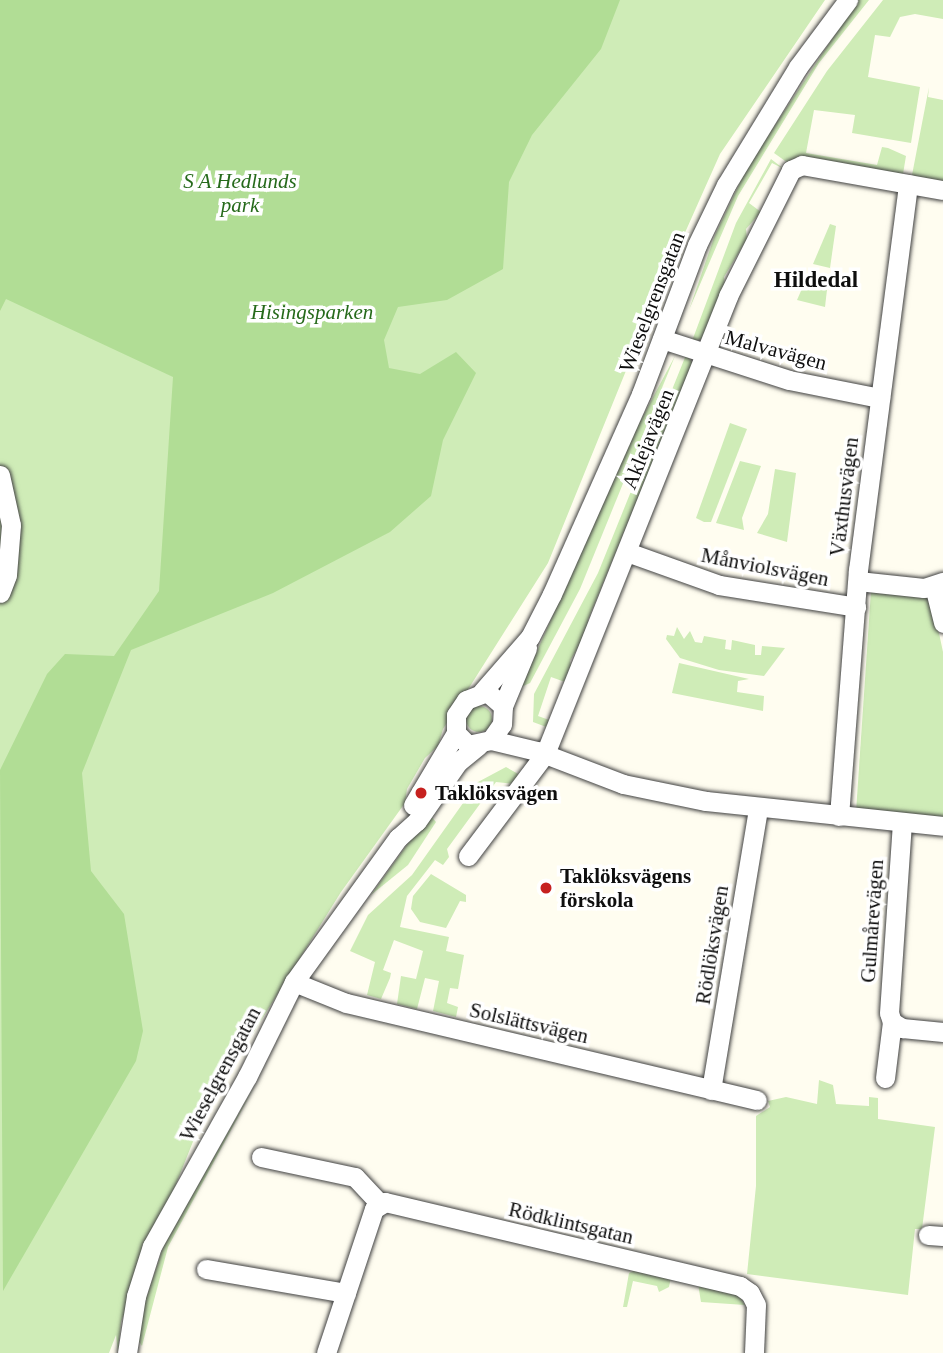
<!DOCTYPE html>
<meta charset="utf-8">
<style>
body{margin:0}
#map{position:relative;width:943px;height:1353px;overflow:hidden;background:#fffdf0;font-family:"Times New Roman",serif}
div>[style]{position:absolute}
.green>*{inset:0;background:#cfecb7}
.round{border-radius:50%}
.forest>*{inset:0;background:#b1dd95}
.roads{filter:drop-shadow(0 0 2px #414141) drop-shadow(0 0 2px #414141)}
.minor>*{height:19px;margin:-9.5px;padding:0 9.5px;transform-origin:9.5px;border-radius:9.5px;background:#fff}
.dots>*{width:19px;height:19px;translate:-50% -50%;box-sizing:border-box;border:4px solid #fff;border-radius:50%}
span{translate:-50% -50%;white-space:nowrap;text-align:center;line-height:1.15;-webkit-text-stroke:7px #fff;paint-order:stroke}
.park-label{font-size:21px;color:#266a1b;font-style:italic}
.street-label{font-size:21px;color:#0e0e0e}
.poi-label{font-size:21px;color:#0e0e0e;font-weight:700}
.left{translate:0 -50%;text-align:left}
.neighbourhood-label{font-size:23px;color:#0e0e0e;font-weight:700}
</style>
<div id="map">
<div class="green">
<i style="clip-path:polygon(0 0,825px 0,720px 154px,651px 309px,548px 563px,443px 729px,438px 746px,425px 758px,407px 789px,405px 803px,341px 892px,206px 1109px,121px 1322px,118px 1353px,116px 1335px,109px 1353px,0 1353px)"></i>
<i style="clip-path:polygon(858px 0,869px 0,819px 63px,738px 196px,689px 310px,715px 235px,748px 166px)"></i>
<i style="clip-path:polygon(883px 0,943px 0,943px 19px,915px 14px,900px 17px,890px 37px,875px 35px,868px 77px,920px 87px,911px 143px,852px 133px,855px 115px,814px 110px,806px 153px,877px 165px,882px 147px,888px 148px,906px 156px,903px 174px,788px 163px,774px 153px,827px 71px)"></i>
<i style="clip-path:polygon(929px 87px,928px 97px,943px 100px,943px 185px,912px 175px)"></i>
<i style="clip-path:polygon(771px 159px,784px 169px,772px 163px,749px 203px,761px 212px,746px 229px,747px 239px,724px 277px,725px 285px,702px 339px,692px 341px,736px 223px)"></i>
<i style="clip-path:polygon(830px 224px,836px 226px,830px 268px,813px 264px)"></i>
<i style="clip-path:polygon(807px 277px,828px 281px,825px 307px,797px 300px)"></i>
<i style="clip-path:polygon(686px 355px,693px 363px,588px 620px,590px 627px,570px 661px,572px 670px,565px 682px,551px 677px,538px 716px,552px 721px,549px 728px,533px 722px,534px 694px,598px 573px)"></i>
<i style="clip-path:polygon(675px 356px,580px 589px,530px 683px,521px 687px,635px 431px)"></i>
<i style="clip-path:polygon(730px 423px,747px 429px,711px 522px,704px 522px,696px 518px)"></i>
<i style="clip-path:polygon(740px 461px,761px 466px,742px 518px,744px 530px,716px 523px)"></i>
<i style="clip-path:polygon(775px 469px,796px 473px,787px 542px,757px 533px,768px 514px)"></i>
<i style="clip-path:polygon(871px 591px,927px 596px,933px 605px,943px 652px,943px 817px,856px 812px)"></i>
<i style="clip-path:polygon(677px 627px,684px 639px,690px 631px,695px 642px,702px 643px,704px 636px,726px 640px,725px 649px,731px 650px,732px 640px,755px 645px,755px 655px,761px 655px,762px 646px,785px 648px,764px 676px,719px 670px,680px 658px,666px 639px,667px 635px,674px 636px)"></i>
<i style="clip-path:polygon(679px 663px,749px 679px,738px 681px,737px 692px,764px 696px,763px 711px,672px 693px)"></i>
<i class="round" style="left:466px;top:706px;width:26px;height:26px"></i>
<i style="clip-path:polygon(506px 767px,520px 775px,514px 784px,496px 782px,447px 849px,449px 857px,443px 865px,435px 860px,407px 896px,400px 927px,449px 937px,446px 951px,464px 955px,458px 989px,450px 988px,447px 1003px,458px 1007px,456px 1017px,433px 1011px,439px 981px,425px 978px,417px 1009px,397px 1004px,401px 976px,416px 979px,423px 951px,394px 940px,383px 970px,391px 973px,390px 978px,381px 999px,367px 995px,375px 962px,350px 951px,368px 915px,412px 875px,478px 782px)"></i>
<i style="clip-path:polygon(429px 814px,436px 822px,408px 865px,371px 895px)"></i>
<i style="clip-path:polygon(431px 874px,466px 895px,466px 902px,460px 901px,446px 928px,420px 922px,411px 909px,413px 896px)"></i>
<i style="clip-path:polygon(819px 1080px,833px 1085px,836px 1104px,869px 1106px,869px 1097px,878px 1098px,878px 1119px,935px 1127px,922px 1229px,915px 1229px,908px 1295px,747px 1274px,756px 1186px,756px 1116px,770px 1107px,768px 1101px,786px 1097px,817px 1104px)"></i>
<i style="clip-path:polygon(257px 1082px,168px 1247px,142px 1346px,138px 1340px,145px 1302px,165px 1242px)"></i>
<i style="clip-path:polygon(637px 1269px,671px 1277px,669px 1287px,659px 1292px,657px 1286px,633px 1281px,627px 1307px,623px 1307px,629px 1273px)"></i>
<i style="clip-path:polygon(698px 1284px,738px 1294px,745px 1305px,701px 1302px)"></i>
</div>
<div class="forest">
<i style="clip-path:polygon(0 0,620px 0,601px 49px,532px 135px,509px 182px,503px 269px,447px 300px,398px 307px,384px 340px,389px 368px,420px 374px,456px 352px,476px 373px,443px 440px,431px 496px,390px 532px,273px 593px,131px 650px,82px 773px,91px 871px,124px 914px,143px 1031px,136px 1061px,3px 1291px,0 770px,47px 674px,65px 654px,114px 656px,159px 591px,173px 377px,6px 299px,0 311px)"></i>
</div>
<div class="roads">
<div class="minor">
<i style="left:662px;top:339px;width:133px;rotate:17.9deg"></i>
<i style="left:789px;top:380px;width:93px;rotate:11.2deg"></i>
<i style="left:0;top:475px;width:51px;rotate:77.6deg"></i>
<i style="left:11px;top:525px;width:50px;rotate:94.6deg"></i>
<i style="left:7px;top:575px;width:19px;rotate:111deg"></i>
<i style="left:627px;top:552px;width:98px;rotate:19.7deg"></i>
<i style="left:719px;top:585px;width:139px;rotate:9.1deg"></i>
<i style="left:858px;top:581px;width:66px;rotate:6.1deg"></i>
<i style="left:924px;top:588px;width:20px;rotate:-18deg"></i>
<i style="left:934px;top:586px;width:38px;rotate:76deg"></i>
<i style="left:482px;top:692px;width:73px;rotate:-48.9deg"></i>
<i style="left:530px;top:637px;width:48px;rotate:-62.9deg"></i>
<i style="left:552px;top:594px;width:219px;rotate:-66deg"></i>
<i style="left:641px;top:394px;width:159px;rotate:-69.4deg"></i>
<i style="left:697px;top:245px;width:67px;rotate:-64.2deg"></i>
<i style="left:726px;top:185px;width:138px;rotate:-58.6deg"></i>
<i style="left:798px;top:67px;width:84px;rotate:-53.3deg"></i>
<i style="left:487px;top:692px;width:21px;rotate:41deg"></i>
<i style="left:503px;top:706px;width:18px;rotate:93deg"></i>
<i style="left:502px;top:724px;width:19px;rotate:125deg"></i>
<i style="left:491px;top:740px;width:24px;rotate:168deg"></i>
<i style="left:468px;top:745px;width:17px;rotate:-135deg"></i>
<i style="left:456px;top:733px;width:18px;rotate:-90deg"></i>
<i style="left:456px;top:715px;width:18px;rotate:-56deg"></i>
<i style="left:466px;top:700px;width:22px;rotate:-21deg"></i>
<i style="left:503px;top:706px;width:63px;rotate:-67.5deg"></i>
<i style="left:491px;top:740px;width:47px;rotate:13.4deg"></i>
<i style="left:537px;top:751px;width:92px;rotate:21deg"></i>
<i style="left:623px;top:784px;width:85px;rotate:11.6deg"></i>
<i style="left:706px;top:801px;width:238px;rotate:6deg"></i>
<i style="left:413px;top:805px;width:84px;rotate:-59.2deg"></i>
<i style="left:839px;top:816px;width:247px;rotate:-85.6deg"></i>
<i style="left:858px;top:570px;width:389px;rotate:-82.6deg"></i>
<i style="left:468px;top:856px;width:128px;rotate:-53deg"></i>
<i style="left:545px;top:754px;width:493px;rotate:-68.2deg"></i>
<i style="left:728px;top:296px;width:141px;rotate:-63.4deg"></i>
<i style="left:791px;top:170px;width:12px;rotate:-24deg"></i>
<i style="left:802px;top:165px;width:143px;rotate:10.1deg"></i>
<i style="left:294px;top:982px;width:56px;rotate:22deg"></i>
<i style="left:346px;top:1003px;width:422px;rotate:13.3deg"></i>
<i style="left:892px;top:1022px;width:12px;rotate:31deg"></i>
<i style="left:902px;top:1028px;width:41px;rotate:5.6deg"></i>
<i style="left:885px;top:1078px;width:56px;rotate:-82.9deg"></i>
<i style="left:892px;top:1022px;width:9px;rotate:-108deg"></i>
<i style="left:889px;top:1013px;width:191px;rotate:-86.1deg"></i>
<i style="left:711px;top:1090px;width:286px;rotate:-80.5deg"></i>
<i style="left:261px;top:1157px;width:96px;rotate:12deg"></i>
<i style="left:355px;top:1177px;width:35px;rotate:47deg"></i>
<i style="left:928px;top:1235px;width:15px;rotate:4deg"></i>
<i style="left:206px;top:1269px;width:142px;rotate:9.7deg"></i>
<i style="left:127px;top:1353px;width:58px;rotate:-81deg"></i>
<i style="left:136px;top:1296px;width:52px;rotate:-72.3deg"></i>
<i style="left:152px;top:1246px;width:194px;rotate:-60.7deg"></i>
<i style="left:247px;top:1077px;width:106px;rotate:-63.7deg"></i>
<i style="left:294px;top:982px;width:178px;rotate:-54.2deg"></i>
<i style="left:398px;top:838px;width:25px;rotate:-42deg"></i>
<i style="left:417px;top:821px;width:72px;rotate:-55.2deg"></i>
<i style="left:458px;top:762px;width:26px;rotate:-39deg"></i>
<i style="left:326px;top:1353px;width:152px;rotate:-71.6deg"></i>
<i style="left:374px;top:1209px;width:13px;rotate:-32deg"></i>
<i style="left:385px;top:1202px;width:365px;rotate:13.3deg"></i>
<i style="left:740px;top:1286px;width:12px;rotate:35deg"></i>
<i style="left:750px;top:1293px;width:13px;rotate:63deg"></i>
<i style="left:756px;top:1305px;width:48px;rotate:92.4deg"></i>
</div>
</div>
<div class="dots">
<i style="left:421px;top:793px;background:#c6211f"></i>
<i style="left:546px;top:888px;background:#c6211f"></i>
</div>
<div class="park-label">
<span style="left:240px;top:193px">S A Hedlunds<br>park</span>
<span style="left:312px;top:312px">Hisingsparken</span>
</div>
<div class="street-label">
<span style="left:652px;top:302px;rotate:-69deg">Wieselgrensgatan</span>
<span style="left:776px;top:350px;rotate:15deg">Malvavägen</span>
<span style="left:648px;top:439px;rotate:-68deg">Aklejavägen</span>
<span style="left:844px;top:497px;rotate:-83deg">Växthusvägen</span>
<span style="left:765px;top:567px;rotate:11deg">Månviolsvägen</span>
<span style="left:872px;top:921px;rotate:-86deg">Gulmårevägen</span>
<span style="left:712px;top:945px;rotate:-81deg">Rödlöksvägen</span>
<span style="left:529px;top:1023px;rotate:13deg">Solslättsvägen</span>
<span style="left:220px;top:1074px;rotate:-62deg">Wieselgrensgatan</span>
<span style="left:571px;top:1223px;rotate:13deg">Rödklintsgatan</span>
</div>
<div class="poi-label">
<span class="left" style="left:435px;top:793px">Taklöksvägen</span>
<span class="left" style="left:560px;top:888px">Taklöksvägens<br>förskola</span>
</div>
<div class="neighbourhood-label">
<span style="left:816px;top:280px">Hildedal</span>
</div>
</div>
